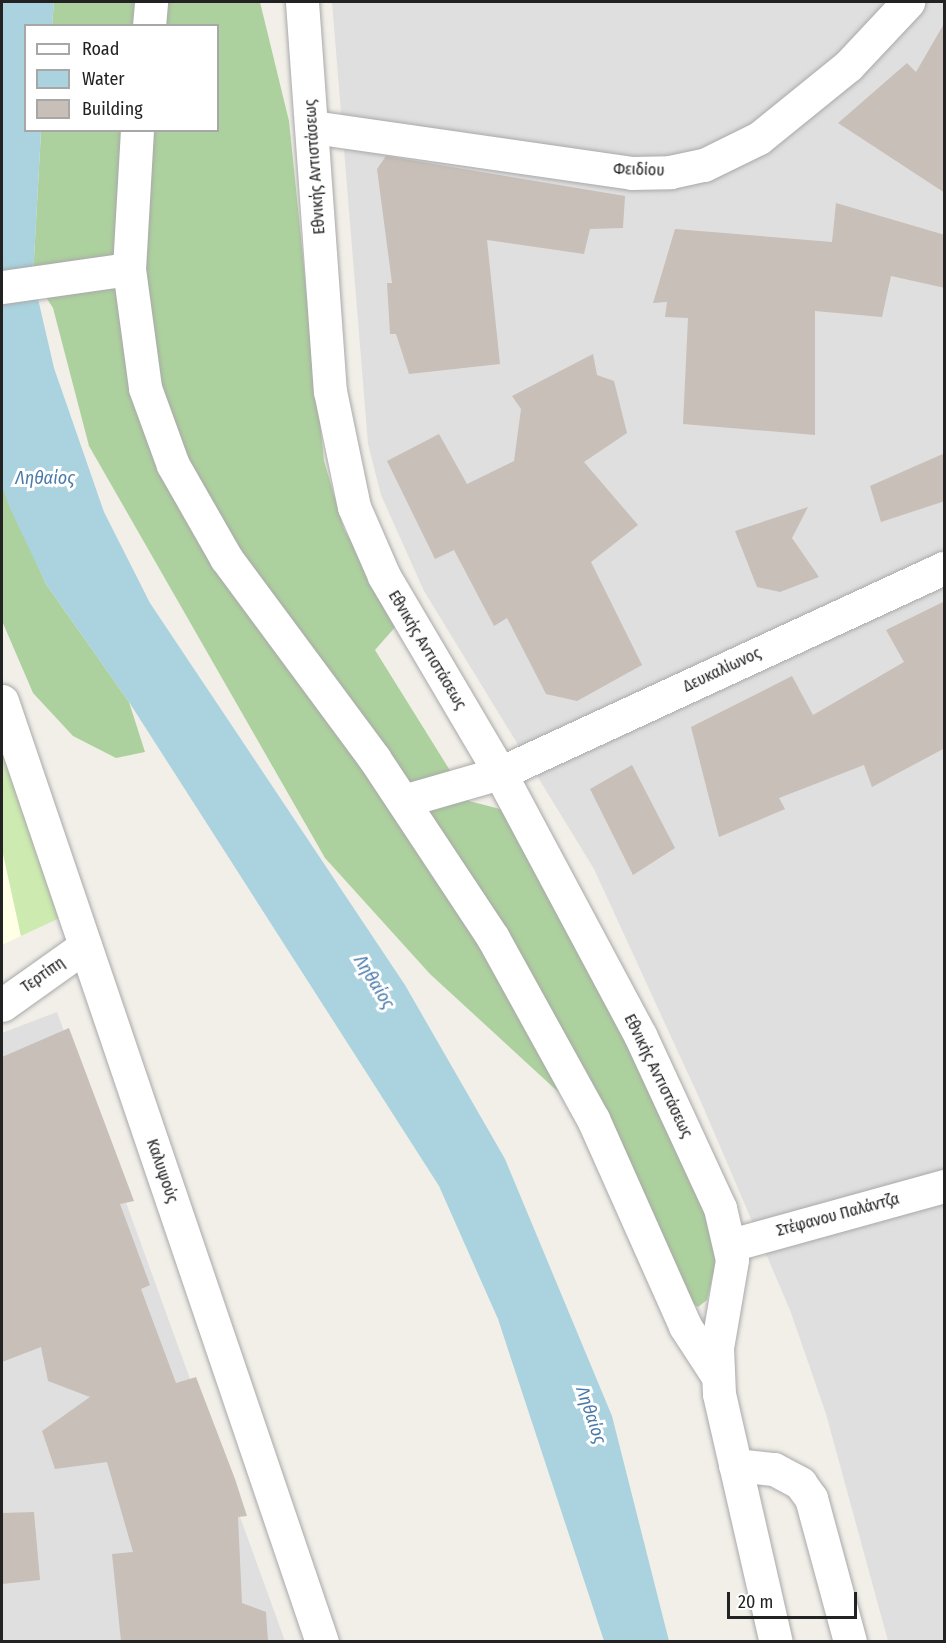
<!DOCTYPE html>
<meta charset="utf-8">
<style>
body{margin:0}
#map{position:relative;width:946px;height:1643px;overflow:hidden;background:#f2efe9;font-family:"Fira Sans Condensed",sans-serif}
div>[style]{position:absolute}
.residential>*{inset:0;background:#e0dfdf}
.education>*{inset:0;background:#ffffe5}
.grass>*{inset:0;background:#cdebb0}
.forest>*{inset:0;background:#add19e}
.water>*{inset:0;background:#aad3df}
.building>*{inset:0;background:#c7bfb8}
.roads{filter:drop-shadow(0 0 2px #a9a9a9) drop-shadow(0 0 2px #a9a9a9)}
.minor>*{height:33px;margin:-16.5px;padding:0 16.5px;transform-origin:16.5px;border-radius:16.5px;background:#fff}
span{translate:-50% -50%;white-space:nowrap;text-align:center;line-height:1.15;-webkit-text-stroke:6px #fff;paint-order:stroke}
.street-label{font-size:16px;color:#222}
.water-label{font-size:18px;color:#4a7aab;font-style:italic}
.frame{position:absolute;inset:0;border:3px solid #222;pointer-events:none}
.legend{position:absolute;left:24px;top:24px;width:195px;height:108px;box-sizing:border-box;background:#fff;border:2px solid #a7a7a7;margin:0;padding:8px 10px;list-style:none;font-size:18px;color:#222}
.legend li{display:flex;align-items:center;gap:12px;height:30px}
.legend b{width:30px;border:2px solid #a7a7a7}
.scale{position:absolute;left:727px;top:1592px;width:130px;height:27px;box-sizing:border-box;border:3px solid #222;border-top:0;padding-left:8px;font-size:18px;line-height:21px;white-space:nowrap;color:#222;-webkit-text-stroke:4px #fff;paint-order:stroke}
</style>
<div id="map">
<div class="residential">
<i style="clip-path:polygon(332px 2px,944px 2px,944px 1641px,888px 1641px,826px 1414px,790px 1310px,701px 1102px,594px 869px,424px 591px,381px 495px,368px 444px)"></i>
<i style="clip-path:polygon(57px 1012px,285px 1641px,2px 1642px,2px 1033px)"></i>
</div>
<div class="education">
<i style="clip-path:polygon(2px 849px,21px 936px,2px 945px)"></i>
</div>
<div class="grass">
<i style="clip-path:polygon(2px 745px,64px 916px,21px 936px,2px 849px)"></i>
</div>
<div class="forest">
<i style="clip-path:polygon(54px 2px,260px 2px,289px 121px,324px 461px,344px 529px,397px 625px,375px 650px,469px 801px,504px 810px,593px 964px,706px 1208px,717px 1258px,707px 1300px,698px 1307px,677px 1292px,616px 1145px,430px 974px,325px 858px,89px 446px,53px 308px,33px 277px,41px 131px,218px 130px,218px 26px,52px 25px)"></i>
<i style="clip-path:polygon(2px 485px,46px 584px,129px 702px,145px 752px,116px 758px,73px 736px,33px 693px,2px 621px)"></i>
</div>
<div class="water">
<i style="clip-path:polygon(2px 2px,54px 2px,52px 25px,26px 26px,26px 130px,41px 131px,33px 277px,54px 368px,104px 512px,150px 603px,405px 985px,505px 1159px,612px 1416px,669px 1641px,604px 1641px,498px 1319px,439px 1186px,129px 702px,46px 584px,9px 506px,2px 485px)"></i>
</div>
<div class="building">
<i style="clip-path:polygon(945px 22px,945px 193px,838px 123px,907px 63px,916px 72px)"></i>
<i style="clip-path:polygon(386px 156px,625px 196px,623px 228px,590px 229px,584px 254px,487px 240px,500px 364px,409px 374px,396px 334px,390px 334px,387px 283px,392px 283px,377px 169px)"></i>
<i style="clip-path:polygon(836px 203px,945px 235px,945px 288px,891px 276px,882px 317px,815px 311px,815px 435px,683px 424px,688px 318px,665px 317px,667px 302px,653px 303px,675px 229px,832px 242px)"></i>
<i style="clip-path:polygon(593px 354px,597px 375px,614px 381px,627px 433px,584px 462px,638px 525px,591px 562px,642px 665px,577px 701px,546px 694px,507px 618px,494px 626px,454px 550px,435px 559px,387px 461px,439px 434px,467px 484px,514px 461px,521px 409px,512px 396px)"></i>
<i style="clip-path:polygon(945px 453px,945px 501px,881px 522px,870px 486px)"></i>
<i style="clip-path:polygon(808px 507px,792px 538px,819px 577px,780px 592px,757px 587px,735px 531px)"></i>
<i style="clip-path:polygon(945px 601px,945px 748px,872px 787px,864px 765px,779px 798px,785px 809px,719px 837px,691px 727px,792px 676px,813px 715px,904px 662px,886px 630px)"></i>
<i style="clip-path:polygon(632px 765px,675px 848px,633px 875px,590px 789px)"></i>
<i style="clip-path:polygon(69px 1028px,134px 1201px,120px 1204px,150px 1285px,141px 1289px,176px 1383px,196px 1377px,235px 1479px,247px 1516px,238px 1517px,242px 1603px,266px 1612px,268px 1641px,121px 1641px,112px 1554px,133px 1552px,107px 1462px,55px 1469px,42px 1431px,90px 1397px,48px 1381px,41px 1347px,2px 1362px,2px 1057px)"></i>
<i style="clip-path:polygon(34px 1512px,40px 1580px,2px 1584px,2px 1513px)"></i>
</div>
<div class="roads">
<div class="minor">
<i style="left:302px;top:2px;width:390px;rotate:85.9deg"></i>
<i style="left:330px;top:391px;width:118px;rotate:78.3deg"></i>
<i style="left:354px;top:507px;width:75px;rotate:66.5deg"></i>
<i style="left:384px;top:576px;width:229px;rotate:59.5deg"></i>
<i style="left:500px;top:773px;width:297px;rotate:61.9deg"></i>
<i style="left:640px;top:1035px;width:191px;rotate:65.2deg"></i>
<i style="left:720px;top:1208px;width:53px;rotate:77deg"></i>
<i style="left:732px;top:1260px;width:89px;rotate:99.7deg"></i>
<i style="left:717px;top:1348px;width:46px;rotate:87.5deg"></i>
<i style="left:719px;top:1394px;width:254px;rotate:77.1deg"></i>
<i style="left:149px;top:26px;width:24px;rotate:-85deg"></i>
<i style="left:313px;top:127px;width:321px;rotate:8.2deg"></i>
<i style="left:631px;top:173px;width:39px;rotate:-1deg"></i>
<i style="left:670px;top:172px;width:35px;rotate:-12deg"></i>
<i style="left:704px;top:165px;width:61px;rotate:-26.1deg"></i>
<i style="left:759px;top:138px;width:114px;rotate:-39deg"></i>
<i style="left:848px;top:66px;width:88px;rotate:-46.8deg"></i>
<i style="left:137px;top:130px;width:139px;rotate:93.3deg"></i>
<i style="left:129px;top:269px;width:120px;rotate:82.3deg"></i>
<i style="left:145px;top:388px;width:82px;rotate:70deg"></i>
<i style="left:173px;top:465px;width:107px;rotate:60.3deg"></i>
<i style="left:226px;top:558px;width:249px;rotate:53.5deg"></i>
<i style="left:374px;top:758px;width:216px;rotate:56.5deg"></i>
<i style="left:493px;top:938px;width:207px;rotate:61.1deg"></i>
<i style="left:593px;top:1119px;width:227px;rotate:66deg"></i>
<i style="left:685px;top:1326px;width:59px;rotate:56.9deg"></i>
<i style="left:2px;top:287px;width:128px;rotate:-8.1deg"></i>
<i style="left:2px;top:701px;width:994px;rotate:71.22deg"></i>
<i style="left:403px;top:801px;width:101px;rotate:-16.1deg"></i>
<i style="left:500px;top:773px;width:489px;rotate:-24.8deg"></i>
<i style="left:2px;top:1005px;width:102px;rotate:-35.4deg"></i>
<i style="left:731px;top:1245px;width:221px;rotate:-15.5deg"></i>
<i style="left:735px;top:1465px;width:39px;rotate:6deg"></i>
<i style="left:774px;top:1469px;width:30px;rotate:28deg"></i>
<i style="left:800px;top:1483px;width:19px;rotate:54deg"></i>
<i style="left:811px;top:1498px;width:149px;rotate:74.8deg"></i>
</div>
</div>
<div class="street-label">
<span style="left:315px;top:167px;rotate:-94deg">Εθνικής Αντιστάσεως</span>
<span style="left:639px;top:170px;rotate:2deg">Φειδίου</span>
<span style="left:427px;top:650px;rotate:59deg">Εθνικής Αντιστάσεως</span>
<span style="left:722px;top:670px;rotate:-25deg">Δευκαλίωνος</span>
<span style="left:43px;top:975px;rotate:-35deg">Τερτίπη</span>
<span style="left:658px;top:1076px;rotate:64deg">Εθνικής Αντιστάσεως</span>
<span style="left:162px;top:1171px;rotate:71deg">Καλυψούς</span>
<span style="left:838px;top:1215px;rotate:-15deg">Στέφανου Παλάντζα</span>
</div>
<div class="water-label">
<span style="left:45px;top:478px">Ληθαίος</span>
<span style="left:374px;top:982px;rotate:58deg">Ληθαίος</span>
<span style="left:591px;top:1415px;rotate:71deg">Ληθαίος</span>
</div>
<div class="frame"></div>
<ul class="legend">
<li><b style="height:8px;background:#fff"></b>Road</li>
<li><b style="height:16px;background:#aad3df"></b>Water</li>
<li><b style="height:16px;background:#c7bfb8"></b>Building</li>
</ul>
<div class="scale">20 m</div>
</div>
